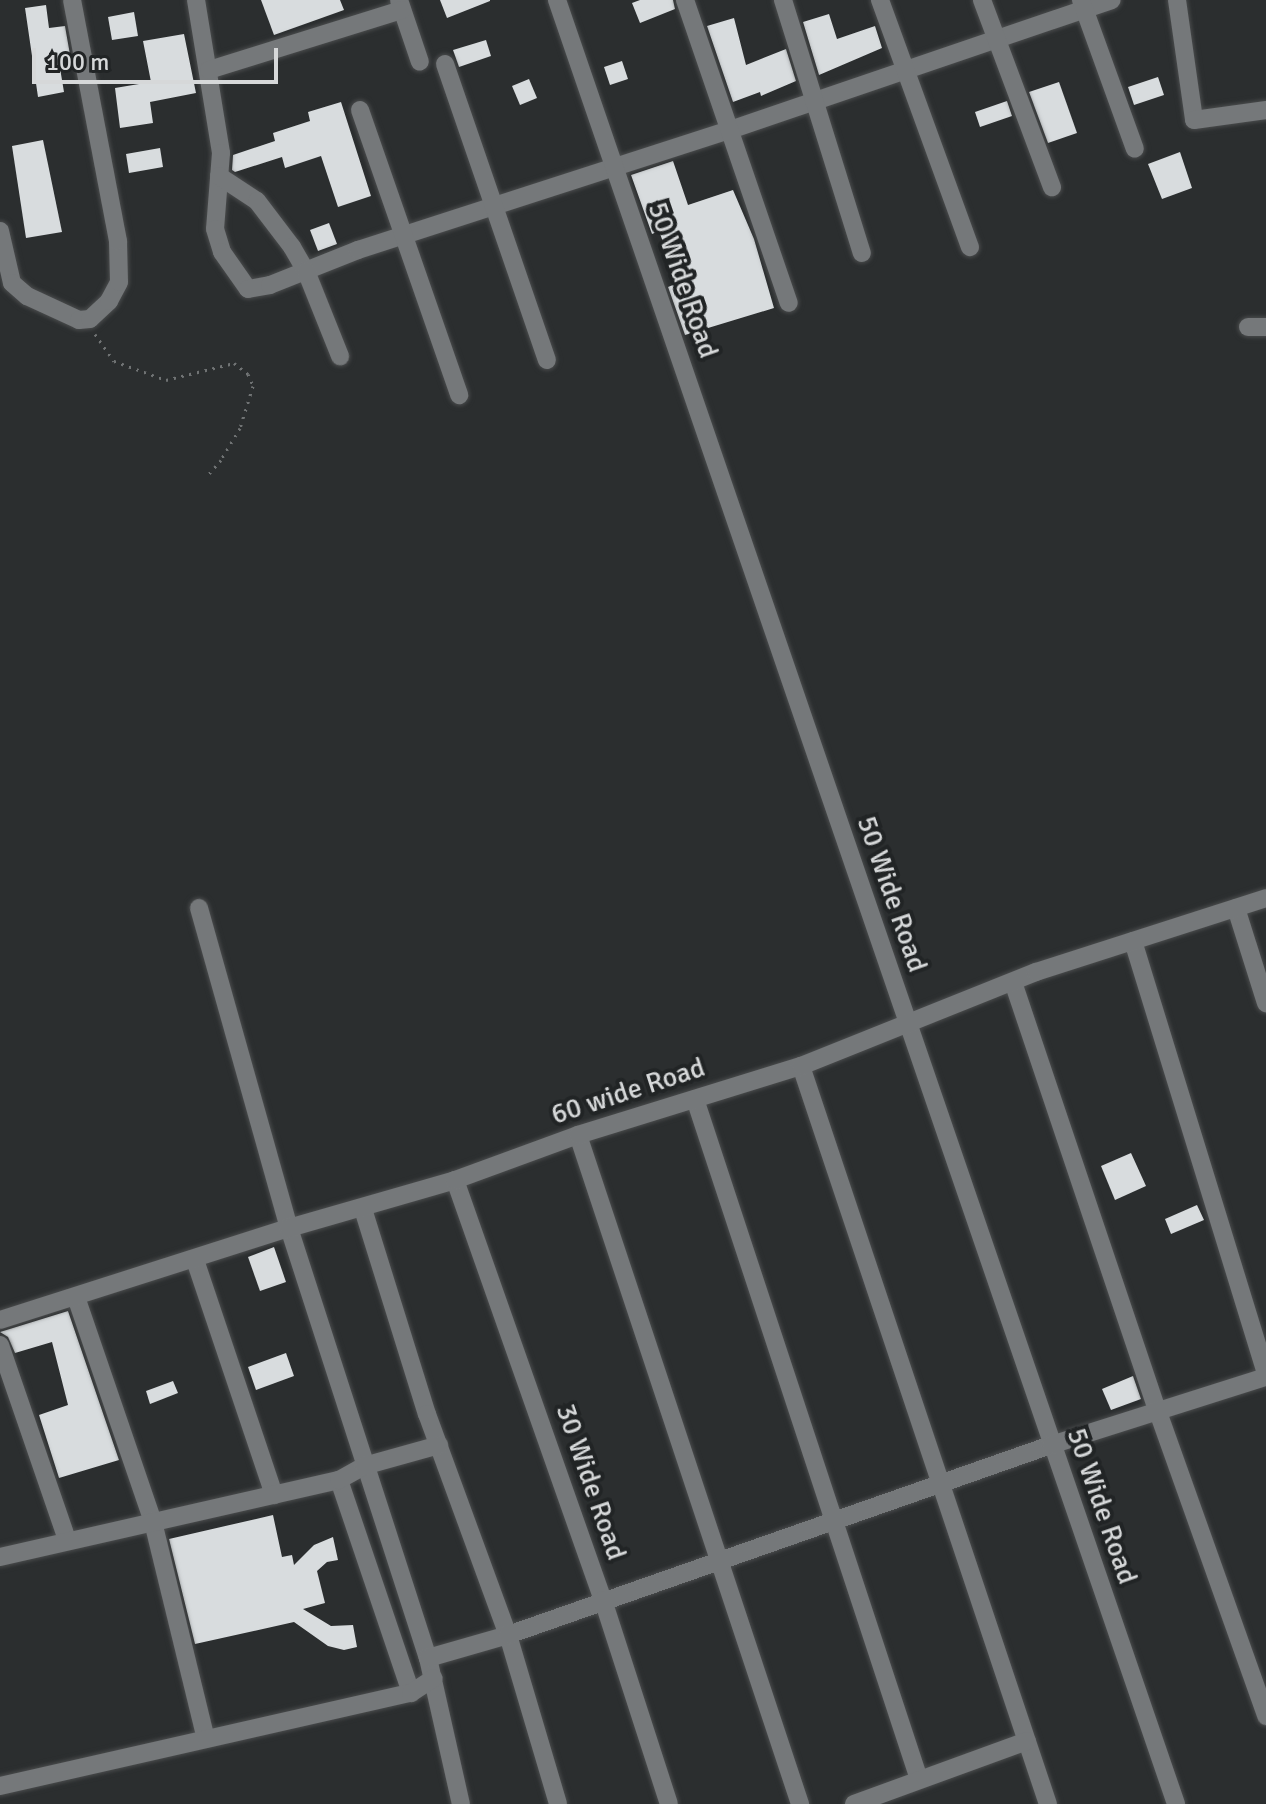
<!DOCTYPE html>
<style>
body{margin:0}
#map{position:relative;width:1266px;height:1804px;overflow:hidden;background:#2b2e2f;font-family:Signika,sans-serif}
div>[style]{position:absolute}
.building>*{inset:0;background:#d8dcde}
.path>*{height:3px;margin-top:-1.5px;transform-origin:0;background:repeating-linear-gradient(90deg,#707374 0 2px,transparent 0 8px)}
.roads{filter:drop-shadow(0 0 2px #4a4c4d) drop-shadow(0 0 2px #4a4c4d)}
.minor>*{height:18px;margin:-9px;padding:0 9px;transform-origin:9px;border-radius:9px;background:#75787a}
span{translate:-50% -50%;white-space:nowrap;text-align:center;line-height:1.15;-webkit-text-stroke:8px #212425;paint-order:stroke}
.street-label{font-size:28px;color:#d6d8d9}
.scale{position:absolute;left:32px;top:48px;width:246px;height:36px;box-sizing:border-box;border:4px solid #d6d8d9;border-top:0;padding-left:10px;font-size:24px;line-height:28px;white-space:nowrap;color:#d6d8d9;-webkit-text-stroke:6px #212425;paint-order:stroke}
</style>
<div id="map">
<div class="building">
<i style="clip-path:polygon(261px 0,340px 0,344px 10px,274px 35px)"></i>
<i style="clip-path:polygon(440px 0,490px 0,490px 1px,447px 18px)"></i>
<i style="clip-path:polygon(640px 0,673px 0,675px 9px,640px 23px,632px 3px)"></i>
<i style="clip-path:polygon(46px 5px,49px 28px,65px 26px,72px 66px,60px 68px,64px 92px,38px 97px,25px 8px)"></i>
<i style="clip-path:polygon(134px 12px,138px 36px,112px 40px,108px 17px)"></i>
<i style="clip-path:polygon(829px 14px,837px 39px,875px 26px,882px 48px,819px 75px,803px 22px)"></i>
<i style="clip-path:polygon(734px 18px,746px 65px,786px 49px,796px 81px,761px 96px,760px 92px,733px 102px,707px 26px)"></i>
<i style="clip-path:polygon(184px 34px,196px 93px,150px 102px,153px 123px,120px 128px,115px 88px,151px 82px,143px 41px)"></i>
<i style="clip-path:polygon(486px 40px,491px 56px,459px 67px,453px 50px)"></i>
<i style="clip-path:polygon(622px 61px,628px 79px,610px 85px,604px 67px)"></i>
<i style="clip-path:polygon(1158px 77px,1164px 95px,1134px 105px,1128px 87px)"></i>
<i style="clip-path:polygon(529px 79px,537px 98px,520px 105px,512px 86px)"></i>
<i style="clip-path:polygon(1059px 82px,1077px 133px,1048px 143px,1029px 92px)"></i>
<i style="clip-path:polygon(1007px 101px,1012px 116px,980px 127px,975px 112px)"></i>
<i style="clip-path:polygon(341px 102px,371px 196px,338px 207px,321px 156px,285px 168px,282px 157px,235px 172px,232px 170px,233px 155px,275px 141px,273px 133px,310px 121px,308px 112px)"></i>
<i style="clip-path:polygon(43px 140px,62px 232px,26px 238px,12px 146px)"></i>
<i style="clip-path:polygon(160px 148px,163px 167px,129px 173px,126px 154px)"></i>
<i style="clip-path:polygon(1180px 152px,1192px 188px,1162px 199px,1148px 164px)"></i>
<i style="clip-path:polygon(673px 161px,688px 205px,733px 190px,754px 239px,774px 308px,685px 335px,668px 287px,678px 283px,659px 231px,652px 234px,631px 175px)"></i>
<i style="clip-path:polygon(329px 223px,337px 244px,318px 251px,310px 230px)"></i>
<i style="clip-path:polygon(1131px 1153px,1146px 1186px,1115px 1200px,1101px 1166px)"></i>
<i style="clip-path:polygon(1197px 1205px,1204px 1220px,1171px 1234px,1165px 1219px)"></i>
<i style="clip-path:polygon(274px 1247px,286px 1282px,260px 1291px,248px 1257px)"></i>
<i style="clip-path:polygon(68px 1311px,119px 1460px,59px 1478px,39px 1415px,68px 1405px,52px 1342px,15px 1353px,8px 1337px,0 1332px)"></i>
<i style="clip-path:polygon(286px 1353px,294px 1376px,256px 1390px,248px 1367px)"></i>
<i style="clip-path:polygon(1133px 1376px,1141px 1399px,1111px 1410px,1102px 1389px)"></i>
<i style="clip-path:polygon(173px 1381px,178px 1393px,150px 1404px,146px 1391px)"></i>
<i style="clip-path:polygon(273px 1515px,282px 1557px,292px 1555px,294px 1565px,314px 1545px,333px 1537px,338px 1560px,327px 1562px,317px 1571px,325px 1603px,303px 1609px,331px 1626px,353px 1625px,357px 1647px,344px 1650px,328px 1646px,294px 1622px,195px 1644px,169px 1539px)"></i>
</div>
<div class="path">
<i style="left:95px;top:334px;width:33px;rotate:55deg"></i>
<i style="left:114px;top:361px;width:55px;rotate:20.1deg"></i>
<i style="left:166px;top:380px;width:70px;rotate:-14deg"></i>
<i style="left:234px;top:363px;width:18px;rotate:38deg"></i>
<i style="left:248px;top:374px;width:13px;rotate:67deg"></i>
<i style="left:253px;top:386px;width:44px;rotate:107.2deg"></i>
<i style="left:240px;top:428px;width:37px;rotate:121deg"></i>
<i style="left:221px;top:460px;width:23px;rotate:131deg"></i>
</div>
<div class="roads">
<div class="minor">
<i style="left:196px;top:0;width:155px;rotate:80.7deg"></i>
<i style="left:221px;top:153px;width:76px;rotate:94.5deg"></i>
<i style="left:215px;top:229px;width:24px;rotate:73deg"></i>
<i style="left:222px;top:252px;width:45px;rotate:54.9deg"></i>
<i style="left:248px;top:289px;width:22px;rotate:-10deg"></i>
<i style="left:270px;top:285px;width:95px;rotate:-21.7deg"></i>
<i style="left:358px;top:250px;width:391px;rotate:-17.9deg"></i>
<i style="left:730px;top:130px;width:403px;rotate:-18.8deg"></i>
<i style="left:399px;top:0;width:65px;rotate:71.3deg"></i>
<i style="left:557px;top:0;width:1907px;rotate:71.06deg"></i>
<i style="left:685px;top:0;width:320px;rotate:71.1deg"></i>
<i style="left:783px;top:0;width:265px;rotate:72.7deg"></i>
<i style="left:880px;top:0;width:263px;rotate:70deg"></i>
<i style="left:982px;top:0;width:200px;rotate:69.5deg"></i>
<i style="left:1081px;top:0;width:158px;rotate:70.1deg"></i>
<i style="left:1177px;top:0;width:121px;rotate:81.9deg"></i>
<i style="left:1194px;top:120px;width:73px;rotate:-7.9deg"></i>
<i style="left:445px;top:64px;width:313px;rotate:71deg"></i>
<i style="left:209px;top:70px;width:202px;rotate:-17.3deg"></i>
<i style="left:360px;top:110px;width:302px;rotate:70.8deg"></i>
<i style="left:219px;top:176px;width:45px;rotate:33.3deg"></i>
<i style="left:257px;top:201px;width:58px;rotate:52.7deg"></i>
<i style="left:292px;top:247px;width:28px;rotate:60deg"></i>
<i style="left:306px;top:271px;width:92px;rotate:68.2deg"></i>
<i style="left:0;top:231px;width:53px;rotate:77deg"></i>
<i style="left:12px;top:283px;width:20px;rotate:41deg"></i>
<i style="left:27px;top:296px;width:57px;rotate:24.8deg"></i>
<i style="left:79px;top:320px;width:11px;rotate:-5deg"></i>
<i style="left:90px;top:319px;width:26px;rotate:-43deg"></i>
<i style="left:109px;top:301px;width:21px;rotate:-62deg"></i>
<i style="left:119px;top:282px;width:41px;rotate:-91.4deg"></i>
<i style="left:118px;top:241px;width:245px;rotate:-100.8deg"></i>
<i style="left:1248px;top:327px;width:18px"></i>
<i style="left:199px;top:908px;width:332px;rotate:74.3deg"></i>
<i style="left:289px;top:1228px;width:452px;rotate:72.1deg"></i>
<i style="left:428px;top:1658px;width:150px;rotate:77.3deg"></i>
<i style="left:1236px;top:908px;width:100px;rotate:72.5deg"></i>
<i style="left:1133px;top:941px;width:451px;rotate:72.9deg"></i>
<i style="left:1013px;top:982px;width:454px;rotate:71.4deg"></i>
<i style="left:1158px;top:1412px;width:323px;rotate:70.4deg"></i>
<i style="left:801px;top:1066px;width:778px;rotate:71.5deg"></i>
<i style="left:695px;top:1099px;width:716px;rotate:71.77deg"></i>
<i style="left:578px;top:1135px;width:705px;rotate:71.64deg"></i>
<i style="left:455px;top:1180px;width:445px;rotate:70.6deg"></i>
<i style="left:603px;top:1600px;width:214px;rotate:72.1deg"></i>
<i style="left:363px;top:1209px;width:215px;rotate:72.7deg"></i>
<i style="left:427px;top:1414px;width:235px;rotate:69.9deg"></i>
<i style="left:508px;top:1635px;width:176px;rotate:73.5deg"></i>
<i style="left:195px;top:1260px;width:248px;rotate:71.4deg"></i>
<i style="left:76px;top:1297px;width:238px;rotate:71.1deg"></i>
<i style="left:153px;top:1522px;width:223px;rotate:76.3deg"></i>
<i style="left:0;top:1320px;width:303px;rotate:-17.7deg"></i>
<i style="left:289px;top:1228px;width:173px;rotate:-16.1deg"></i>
<i style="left:455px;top:1180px;width:131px;rotate:-20.1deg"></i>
<i style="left:578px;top:1135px;width:233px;rotate:-17.2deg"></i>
<i style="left:801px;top:1066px;width:253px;rotate:-21.8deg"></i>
<i style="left:1036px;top:972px;width:242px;rotate:-17.8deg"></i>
<i style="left:0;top:1345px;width:206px;rotate:71deg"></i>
<i style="left:339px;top:1480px;width:225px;rotate:71.3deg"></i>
<i style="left:0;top:1557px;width:348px;rotate:-12.8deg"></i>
<i style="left:339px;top:1480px;width:29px;rotate:-29deg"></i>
<i style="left:364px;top:1466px;width:78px;rotate:-15.6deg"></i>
<i style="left:428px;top:1658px;width:83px;rotate:-16deg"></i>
<i style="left:508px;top:1635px;width:575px;rotate:-19.29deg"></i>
<i style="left:1051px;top:1445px;width:225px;rotate:-17.6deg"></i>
<i style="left:0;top:1786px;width:421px;rotate:-12.8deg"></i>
<i style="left:411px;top:1693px;width:27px;rotate:-33deg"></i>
<i style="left:854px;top:1804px;width:184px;rotate:-20deg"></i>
</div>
</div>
<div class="street-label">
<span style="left:683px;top:280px;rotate:71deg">50 Wide Road</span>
<span style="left:892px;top:894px;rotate:71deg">50 Wide Road</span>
<span style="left:628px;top:1091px;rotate:-18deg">60 wide Road</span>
<span style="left:591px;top:1482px;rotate:71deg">30 Wide Road</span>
<span style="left:1102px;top:1506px;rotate:71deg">50 Wide Road</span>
</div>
<div class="scale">100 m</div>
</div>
